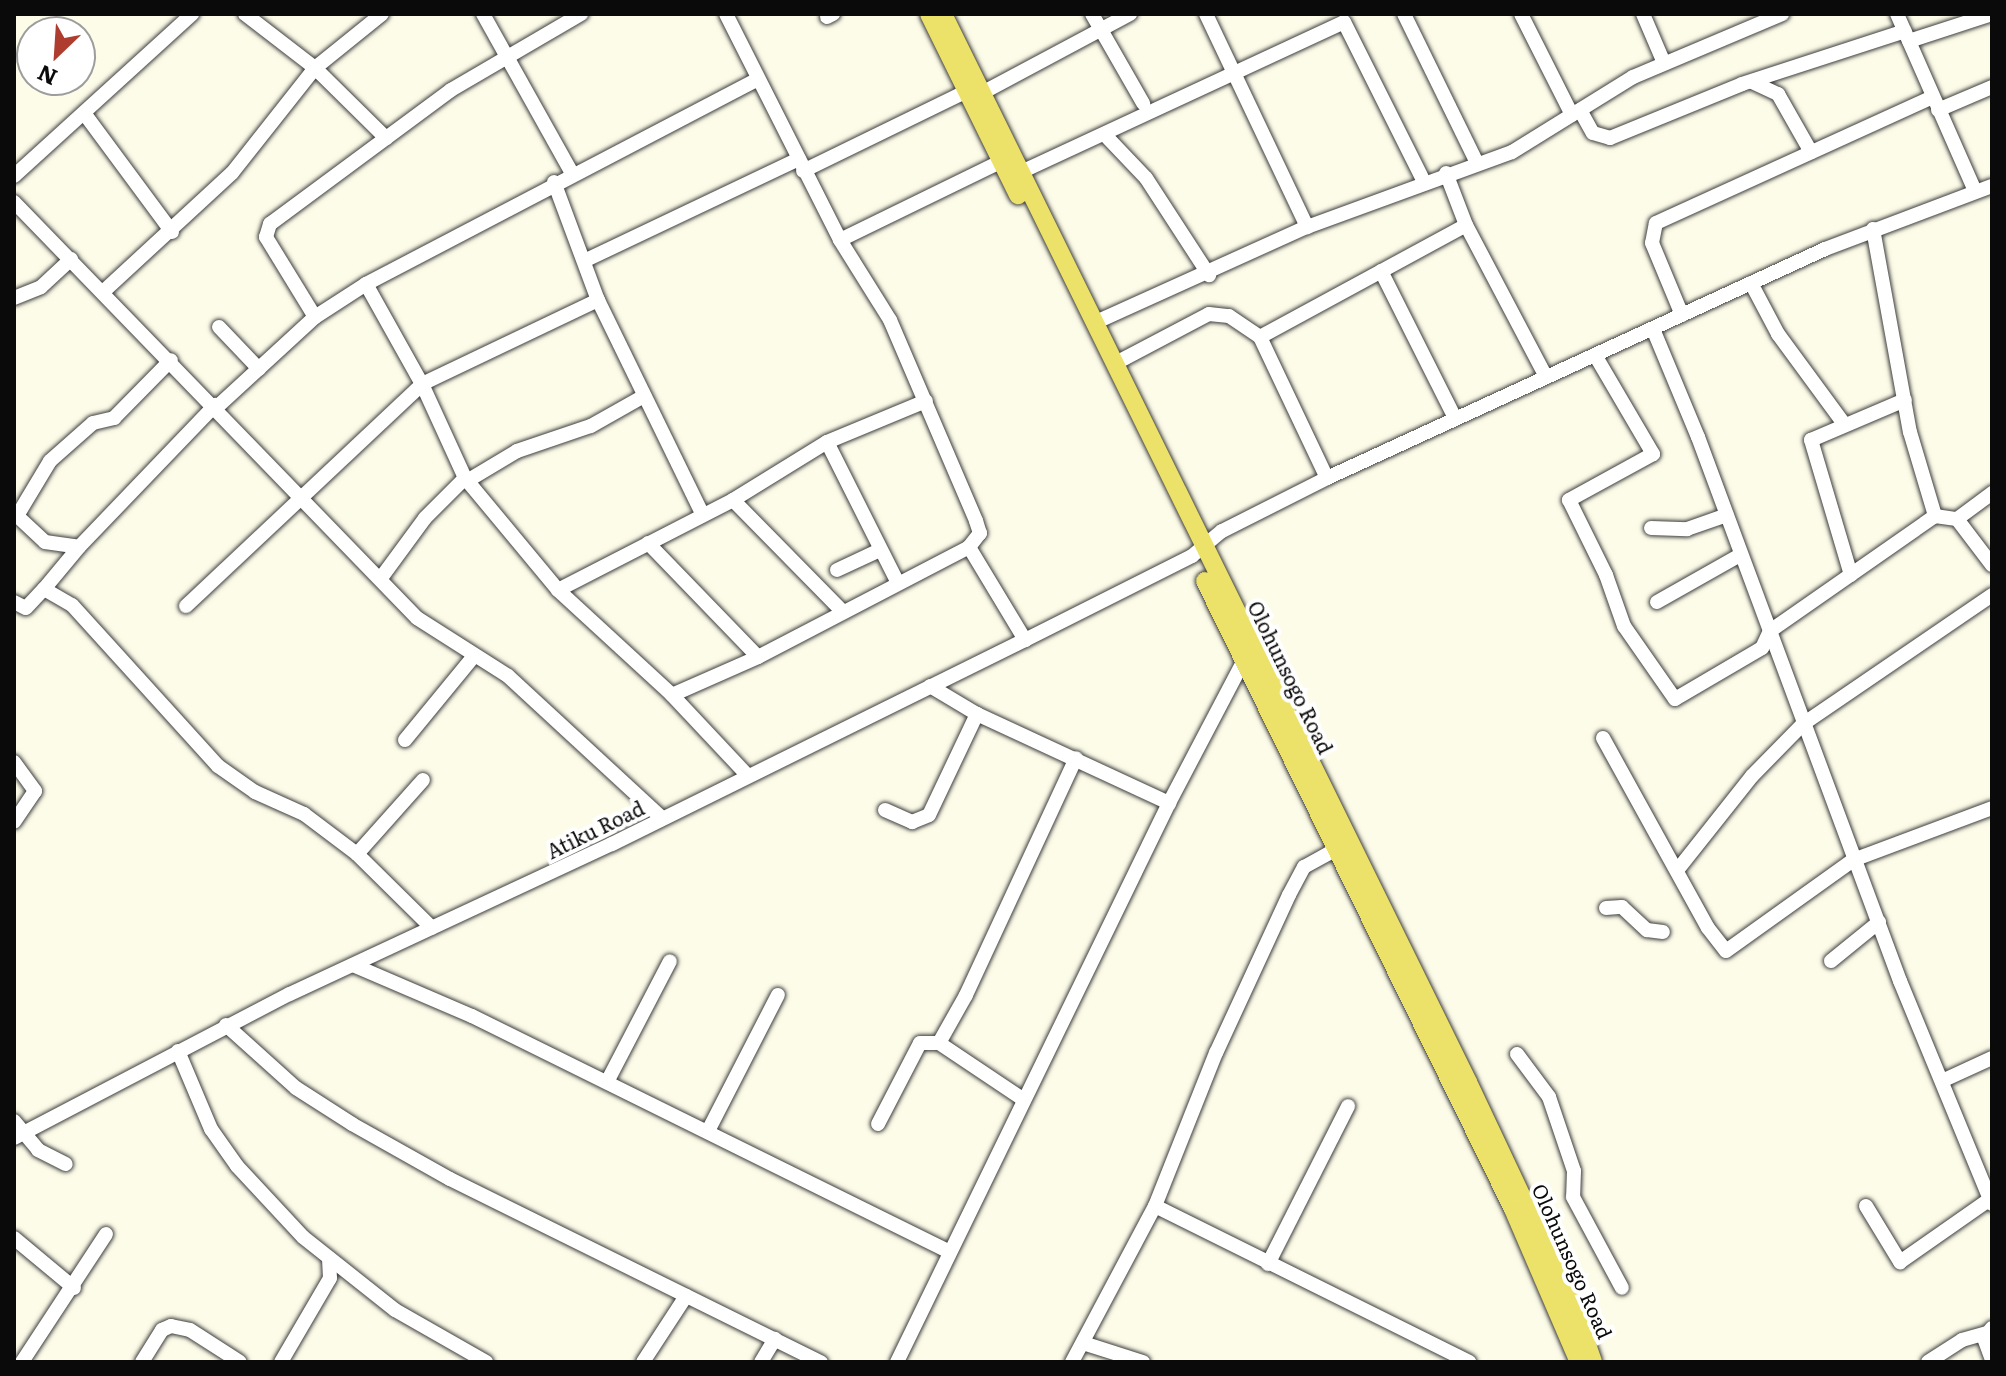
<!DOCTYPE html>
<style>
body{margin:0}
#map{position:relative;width:2006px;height:1376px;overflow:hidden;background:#fdfce9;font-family:Literata,serif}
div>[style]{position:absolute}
.roads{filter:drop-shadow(0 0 2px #3d3d3d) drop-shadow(0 0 2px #3d3d3d)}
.minor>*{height:14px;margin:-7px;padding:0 7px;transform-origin:7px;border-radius:7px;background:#fff}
.major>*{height:18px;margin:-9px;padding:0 9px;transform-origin:9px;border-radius:9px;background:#ede269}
span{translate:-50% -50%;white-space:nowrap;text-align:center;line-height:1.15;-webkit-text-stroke:8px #fff;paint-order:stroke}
.street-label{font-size:20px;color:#0a0a0a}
.frame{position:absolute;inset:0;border:16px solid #0a0a0a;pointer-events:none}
.north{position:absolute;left:16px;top:16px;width:80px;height:80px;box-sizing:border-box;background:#fff;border:2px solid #9d9d9d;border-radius:50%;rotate:205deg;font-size:22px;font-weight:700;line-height:32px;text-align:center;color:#0a0a0a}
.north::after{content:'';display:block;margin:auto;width:28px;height:36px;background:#ae3d2f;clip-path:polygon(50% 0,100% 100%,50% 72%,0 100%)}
</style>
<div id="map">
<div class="roads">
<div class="minor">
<i style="left:245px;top:14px;width:88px;rotate:37.6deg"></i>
<i style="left:315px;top:68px;width:86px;rotate:-38.9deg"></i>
<i style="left:483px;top:14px;width:182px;rotate:60.8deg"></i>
<i style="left:726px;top:14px;width:253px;rotate:63.2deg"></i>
<i style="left:840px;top:240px;width:94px;rotate:58deg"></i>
<i style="left:890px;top:320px;width:219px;rotate:66.8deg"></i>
<i style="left:976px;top:521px;width:13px;rotate:72deg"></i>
<i style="left:980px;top:533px;width:18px;rotate:128deg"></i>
<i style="left:969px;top:547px;width:109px;rotate:58.9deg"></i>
<i style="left:1092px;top:14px;width:103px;rotate:60.2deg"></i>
<i style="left:1206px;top:14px;width:236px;rotate:64.6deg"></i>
<i style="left:1404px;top:14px;width:164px;rotate:63.9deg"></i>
<i style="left:1521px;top:14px;width:113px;rotate:63.2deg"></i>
<i style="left:1643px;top:14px;width:53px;rotate:66.8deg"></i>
<i style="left:1897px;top:14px;width:193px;rotate:66.2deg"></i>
<i style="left:827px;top:17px;width:7px;rotate:-27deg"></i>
<i style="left:1909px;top:41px;width:87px;rotate:-18deg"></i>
<i style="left:1752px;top:82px;width:29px;rotate:25deg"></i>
<i style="left:1778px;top:94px;width:67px;rotate:60.4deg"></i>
<i style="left:982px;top:93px;width:168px;rotate:-28.1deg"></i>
<i style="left:1580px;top:110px;width:26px;rotate:61deg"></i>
<i style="left:1593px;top:133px;width:18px;rotate:16deg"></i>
<i style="left:1610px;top:138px;width:143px;rotate:-22.2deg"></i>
<i style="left:1742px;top:84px;width:171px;rotate:-18deg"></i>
<i style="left:1938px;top:110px;width:59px;rotate:-23.1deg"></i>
<i style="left:84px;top:113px;width:148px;rotate:53.5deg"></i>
<i style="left:1105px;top:135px;width:59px;rotate:46.4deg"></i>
<i style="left:1146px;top:178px;width:116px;rotate:57deg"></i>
<i style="left:803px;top:171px;width:182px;rotate:-26deg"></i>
<i style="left:1021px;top:172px;width:356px;rotate:-24.9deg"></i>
<i style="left:1344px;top:22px;width:177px;rotate:63.4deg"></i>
<i style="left:1446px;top:173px;width:56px;rotate:69deg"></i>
<i style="left:1466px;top:225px;width:172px;rotate:62.2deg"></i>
<i style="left:14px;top:176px;width:241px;rotate:-42.3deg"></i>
<i style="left:554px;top:182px;width:126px;rotate:69.6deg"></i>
<i style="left:598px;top:300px;width:239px;rotate:64deg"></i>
<i style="left:14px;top:202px;width:579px;rotate:45.91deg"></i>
<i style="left:417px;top:618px;width:108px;rotate:32.5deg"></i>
<i style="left:508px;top:676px;width:209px;rotate:42.7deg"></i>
<i style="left:1873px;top:229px;width:206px;rotate:79.7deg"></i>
<i style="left:1910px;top:432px;width:88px;rotate:73.4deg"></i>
<i style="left:840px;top:240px;width:180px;rotate:-26deg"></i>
<i style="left:584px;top:261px;width:238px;rotate:-25.4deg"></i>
<i style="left:1381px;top:271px;width:165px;rotate:63.3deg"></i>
<i style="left:1751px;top:283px;width:58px;rotate:62.1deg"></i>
<i style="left:1778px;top:334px;width:112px;rotate:53.7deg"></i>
<i style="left:366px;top:284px;width:115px;rotate:60.8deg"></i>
<i style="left:422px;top:384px;width:103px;rotate:65.4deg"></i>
<i style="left:465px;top:478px;width:146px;rotate:50.3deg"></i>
<i style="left:558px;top:590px;width:155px;rotate:42.6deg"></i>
<i style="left:672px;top:695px;width:110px;rotate:46.8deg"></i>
<i style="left:104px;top:291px;width:174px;rotate:-42.7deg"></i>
<i style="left:232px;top:173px;width:134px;rotate:-51.7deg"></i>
<i style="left:315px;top:68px;width:100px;rotate:44.6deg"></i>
<i style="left:14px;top:298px;width:29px;rotate:-22deg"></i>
<i style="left:41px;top:287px;width:41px;rotate:-43deg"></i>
<i style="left:1682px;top:315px;width:78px;rotate:-112.6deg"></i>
<i style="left:1652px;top:243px;width:20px;rotate:-79deg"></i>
<i style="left:1656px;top:223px;width:304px;rotate:-24.5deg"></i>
<i style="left:315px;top:317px;width:94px;rotate:-121.5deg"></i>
<i style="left:266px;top:237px;width:14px;rotate:-73deg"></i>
<i style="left:270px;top:224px;width:225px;rotate:-36.5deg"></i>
<i style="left:451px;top:90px;width:151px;rotate:-30.3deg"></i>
<i style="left:1094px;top:323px;width:234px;rotate:-24.3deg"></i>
<i style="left:1307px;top:227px;width:218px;rotate:-20.1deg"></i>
<i style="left:1512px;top:152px;width:142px;rotate:-31.8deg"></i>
<i style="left:1633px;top:77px;width:162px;rotate:-22.9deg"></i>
<i style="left:219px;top:327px;width:58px;rotate:46.4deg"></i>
<i style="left:1653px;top:329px;width:117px;rotate:67.4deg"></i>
<i style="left:1698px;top:437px;width:580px;rotate:69.63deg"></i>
<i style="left:1900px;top:981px;width:241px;rotate:67.6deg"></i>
<i style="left:1260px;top:337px;width:234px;rotate:-28.5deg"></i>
<i style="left:1595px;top:355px;width:115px;rotate:59.6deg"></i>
<i style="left:1653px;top:454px;width:96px;rotate:151.3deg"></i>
<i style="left:1569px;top:500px;width:84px;rotate:63.7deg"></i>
<i style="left:1606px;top:575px;width:54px;rotate:70.6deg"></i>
<i style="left:1624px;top:626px;width:89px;rotate:55.1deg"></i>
<i style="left:1675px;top:699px;width:101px;rotate:-30.4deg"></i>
<i style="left:1762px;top:648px;width:19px;rotate:-65deg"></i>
<i style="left:1770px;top:631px;width:201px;rotate:-34.9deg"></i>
<i style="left:1935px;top:516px;width:22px;rotate:8deg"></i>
<i style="left:1957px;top:519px;width:58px;rotate:52.7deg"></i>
<i style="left:1114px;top:364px;width:107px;rotate:-27.8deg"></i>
<i style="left:1209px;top:314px;width:20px;rotate:6deg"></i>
<i style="left:1229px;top:316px;width:37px;rotate:34deg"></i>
<i style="left:1260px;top:337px;width:156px;rotate:64.6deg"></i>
<i style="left:217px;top:407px;width:133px;rotate:-42.6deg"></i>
<i style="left:315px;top:317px;width:61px;rotate:-32.9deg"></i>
<i style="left:366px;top:284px;width:442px;rotate:-27.6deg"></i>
<i style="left:827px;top:442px;width:158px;rotate:63.3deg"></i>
<i style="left:467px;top:481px;width:58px;rotate:-31deg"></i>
<i style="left:517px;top:451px;width:78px;rotate:-18.7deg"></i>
<i style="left:591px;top:426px;width:61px;rotate:-29.5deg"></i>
<i style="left:733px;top:500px;width:157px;rotate:45.5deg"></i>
<i style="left:14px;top:513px;width:42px;rotate:43.1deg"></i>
<i style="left:45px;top:542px;width:34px;rotate:8deg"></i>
<i style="left:79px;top:547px;width:197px;rotate:-46.2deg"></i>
<i style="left:17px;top:516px;width:64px;rotate:-59deg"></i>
<i style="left:50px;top:461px;width:57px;rotate:-41.5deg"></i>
<i style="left:93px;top:423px;width:22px;rotate:-13deg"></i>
<i style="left:114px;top:418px;width:81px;rotate:-45.5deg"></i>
<i style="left:1957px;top:519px;width:44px;rotate:-36.6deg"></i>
<i style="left:1651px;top:528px;width:36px;rotate:2deg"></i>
<i style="left:1687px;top:529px;width:42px;rotate:-19.3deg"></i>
<i style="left:648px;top:543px;width:158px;rotate:46deg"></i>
<i style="left:837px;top:570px;width:47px;rotate:-24.9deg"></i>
<i style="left:1851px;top:575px;width:141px;rotate:-106.5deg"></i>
<i style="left:1811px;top:440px;width:102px;rotate:-23.1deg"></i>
<i style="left:381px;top:578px;width:74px;rotate:-53.7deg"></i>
<i style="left:425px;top:518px;width:57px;rotate:-45deg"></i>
<i style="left:44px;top:589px;width:55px;rotate:-50.2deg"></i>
<i style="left:558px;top:590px;width:197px;rotate:-27.2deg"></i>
<i style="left:733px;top:500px;width:110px;rotate:-31.7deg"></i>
<i style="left:827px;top:442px;width:107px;rotate:-22.5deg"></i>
<i style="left:14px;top:602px;width:13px;rotate:27deg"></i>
<i style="left:26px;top:608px;width:26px;rotate:-47deg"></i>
<i style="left:44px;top:589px;width:32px;rotate:30deg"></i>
<i style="left:72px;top:605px;width:217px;rotate:47.8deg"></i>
<i style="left:218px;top:766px;width:45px;rotate:35.1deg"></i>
<i style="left:255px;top:792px;width:54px;rotate:24.2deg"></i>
<i style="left:304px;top:814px;width:66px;rotate:37deg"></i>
<i style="left:357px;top:854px;width:105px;rotate:44.6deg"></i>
<i style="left:1657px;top:602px;width:95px;rotate:-29.5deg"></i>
<i style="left:186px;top:606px;width:324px;rotate:-43.2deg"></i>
<i style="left:422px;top:384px;width:195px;rotate:-25.5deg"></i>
<i style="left:930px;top:686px;width:55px;rotate:30.8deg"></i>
<i style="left:977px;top:714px;width:212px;rotate:24.9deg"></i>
<i style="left:672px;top:695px;width:94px;rotate:-23.8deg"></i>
<i style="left:758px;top:657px;width:238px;rotate:-27.5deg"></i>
<i style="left:1603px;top:738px;width:217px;rotate:61.1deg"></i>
<i style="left:1708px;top:928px;width:29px;rotate:52deg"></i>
<i style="left:1726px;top:951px;width:156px;rotate:-35.6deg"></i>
<i style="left:1853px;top:860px;width:148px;rotate:-20.5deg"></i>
<i style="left:405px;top:740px;width:109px;rotate:-50.6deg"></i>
<i style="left:14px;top:762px;width:36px;rotate:54deg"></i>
<i style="left:35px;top:791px;width:37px;rotate:124deg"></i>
<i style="left:885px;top:810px;width:30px;rotate:24deg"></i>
<i style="left:912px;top:822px;width:18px;rotate:-22deg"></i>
<i style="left:929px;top:815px;width:112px;rotate:-64.6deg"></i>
<i style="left:357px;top:854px;width:99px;rotate:-48.3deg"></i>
<i style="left:1679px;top:868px;width:117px;rotate:-51.6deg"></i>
<i style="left:1752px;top:776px;width:73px;rotate:-45.6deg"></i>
<i style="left:1803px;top:724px;width:229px;rotate:-34.3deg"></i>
<i style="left:1606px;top:908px;width:16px;rotate:-4deg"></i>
<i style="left:1622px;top:907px;width:34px;rotate:43deg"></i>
<i style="left:1647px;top:930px;width:16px;rotate:7deg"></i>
<i style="left:1831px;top:961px;width:62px;rotate:-39.1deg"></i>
<i style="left:353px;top:965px;width:129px;rotate:23.2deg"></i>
<i style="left:472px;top:1016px;width:531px;rotate:26.28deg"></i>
<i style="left:226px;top:1025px;width:94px;rotate:42deg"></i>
<i style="left:296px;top:1088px;width:67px;rotate:32.7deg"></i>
<i style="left:352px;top:1124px;width:112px;rotate:29.3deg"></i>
<i style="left:450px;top:1179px;width:414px;rotate:26.3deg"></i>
<i style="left:939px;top:1043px;width:102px;rotate:33.8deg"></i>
<i style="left:178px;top:1051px;width:85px;rotate:67.1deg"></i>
<i style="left:211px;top:1129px;width:45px;rotate:54.9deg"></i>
<i style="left:237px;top:1166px;width:97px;rotate:47.1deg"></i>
<i style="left:303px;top:1237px;width:117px;rotate:38.4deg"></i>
<i style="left:395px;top:1310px;width:105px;rotate:29.7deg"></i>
<i style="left:1517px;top:1054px;width:54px;rotate:53.3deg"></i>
<i style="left:1549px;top:1097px;width:78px;rotate:71.3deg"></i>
<i style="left:1574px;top:1171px;width:26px;rotate:92deg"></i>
<i style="left:1573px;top:1197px;width:103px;rotate:61.7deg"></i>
<i style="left:1944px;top:1080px;width:53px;rotate:-24.6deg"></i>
<i style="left:607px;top:1082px;width:136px;rotate:-62.5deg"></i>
<i style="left:14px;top:1121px;width:38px;rotate:50deg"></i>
<i style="left:38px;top:1150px;width:31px;rotate:27deg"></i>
<i style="left:878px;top:1124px;width:91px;rotate:-62.6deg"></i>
<i style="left:920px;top:1043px;width:19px"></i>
<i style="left:939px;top:1043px;width:55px;rotate:-60.6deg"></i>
<i style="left:966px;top:995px;width:261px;rotate:-65.1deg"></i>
<i style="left:708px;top:1131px;width:153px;rotate:-62.8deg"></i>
<i style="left:14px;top:1138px;width:311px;rotate:-27.6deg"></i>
<i style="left:290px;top:994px;width:355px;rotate:-25deg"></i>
<i style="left:612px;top:844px;width:461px;rotate:-26.3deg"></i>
<i style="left:1025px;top:640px;width:187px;rotate:-26.7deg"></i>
<i style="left:1192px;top:556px;width:39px;rotate:-40deg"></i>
<i style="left:1222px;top:531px;width:118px;rotate:-26.8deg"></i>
<i style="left:1327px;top:478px;width:548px;rotate:-24.69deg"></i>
<i style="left:1825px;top:249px;width:178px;rotate:-20.7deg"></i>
<i style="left:1155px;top:1206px;width:351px;rotate:26.4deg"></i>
<i style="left:1866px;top:1206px;width:66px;rotate:58.7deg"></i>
<i style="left:1900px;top:1262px;width:110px;rotate:-35deg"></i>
<i style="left:14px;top:1238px;width:78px;rotate:39.8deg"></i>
<i style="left:1268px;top:1264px;width:177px;rotate:-63.1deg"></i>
<i style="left:1992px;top:1328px;width:13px;rotate:129deg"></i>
<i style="left:1984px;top:1338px;width:23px;rotate:70deg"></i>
<i style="left:1083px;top:1343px;width:63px;rotate:17.6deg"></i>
<i style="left:22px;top:1362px;width:153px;rotate:-56.7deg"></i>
<i style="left:142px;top:1362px;width:38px;rotate:-58deg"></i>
<i style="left:162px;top:1330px;width:10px;rotate:-24deg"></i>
<i style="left:171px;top:1326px;width:19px;rotate:12deg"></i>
<i style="left:190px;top:1330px;width:59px;rotate:32.6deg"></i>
<i style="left:281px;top:1362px;width:97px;rotate:-59.7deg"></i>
<i style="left:330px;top:1278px;width:20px;rotate:-93deg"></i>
<i style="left:643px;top:1362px;width:79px;rotate:-56.9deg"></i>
<i style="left:761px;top:1362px;width:27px;rotate:-59deg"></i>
<i style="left:897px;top:1362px;width:622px;rotate:-64.05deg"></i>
<i style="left:1169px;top:803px;width:161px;rotate:-62.3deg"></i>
<i style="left:1072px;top:1362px;width:177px;rotate:-62deg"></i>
<i style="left:1155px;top:1206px;width:165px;rotate:-68.3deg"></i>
<i style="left:1216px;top:1053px;width:174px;rotate:-65.2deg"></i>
<i style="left:1289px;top:895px;width:32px;rotate:-62deg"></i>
<i style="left:1304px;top:867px;width:37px;rotate:-29deg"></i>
<i style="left:1928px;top:1362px;width:40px;rotate:-32.9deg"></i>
<i style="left:1962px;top:1340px;width:25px;rotate:-16deg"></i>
</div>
<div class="major">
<i style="left:929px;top:14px;width:202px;rotate:63.8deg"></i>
<i style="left:943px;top:14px;width:1190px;rotate:63.82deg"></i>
<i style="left:1468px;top:1082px;width:249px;rotate:64.8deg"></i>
<i style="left:1574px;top:1307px;width:58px;rotate:70.9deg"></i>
<i style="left:1205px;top:581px;width:699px;rotate:63.87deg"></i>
<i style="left:1513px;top:1209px;width:167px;rotate:66.7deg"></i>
</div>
</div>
<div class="street-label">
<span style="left:1291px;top:677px;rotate:64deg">Olohunsogo Road</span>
<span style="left:595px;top:829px;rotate:-26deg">Atiku Road</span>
<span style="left:1573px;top:1261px;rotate:66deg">Olohunsogo Road</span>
</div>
<div class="frame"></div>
<div class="north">N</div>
</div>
